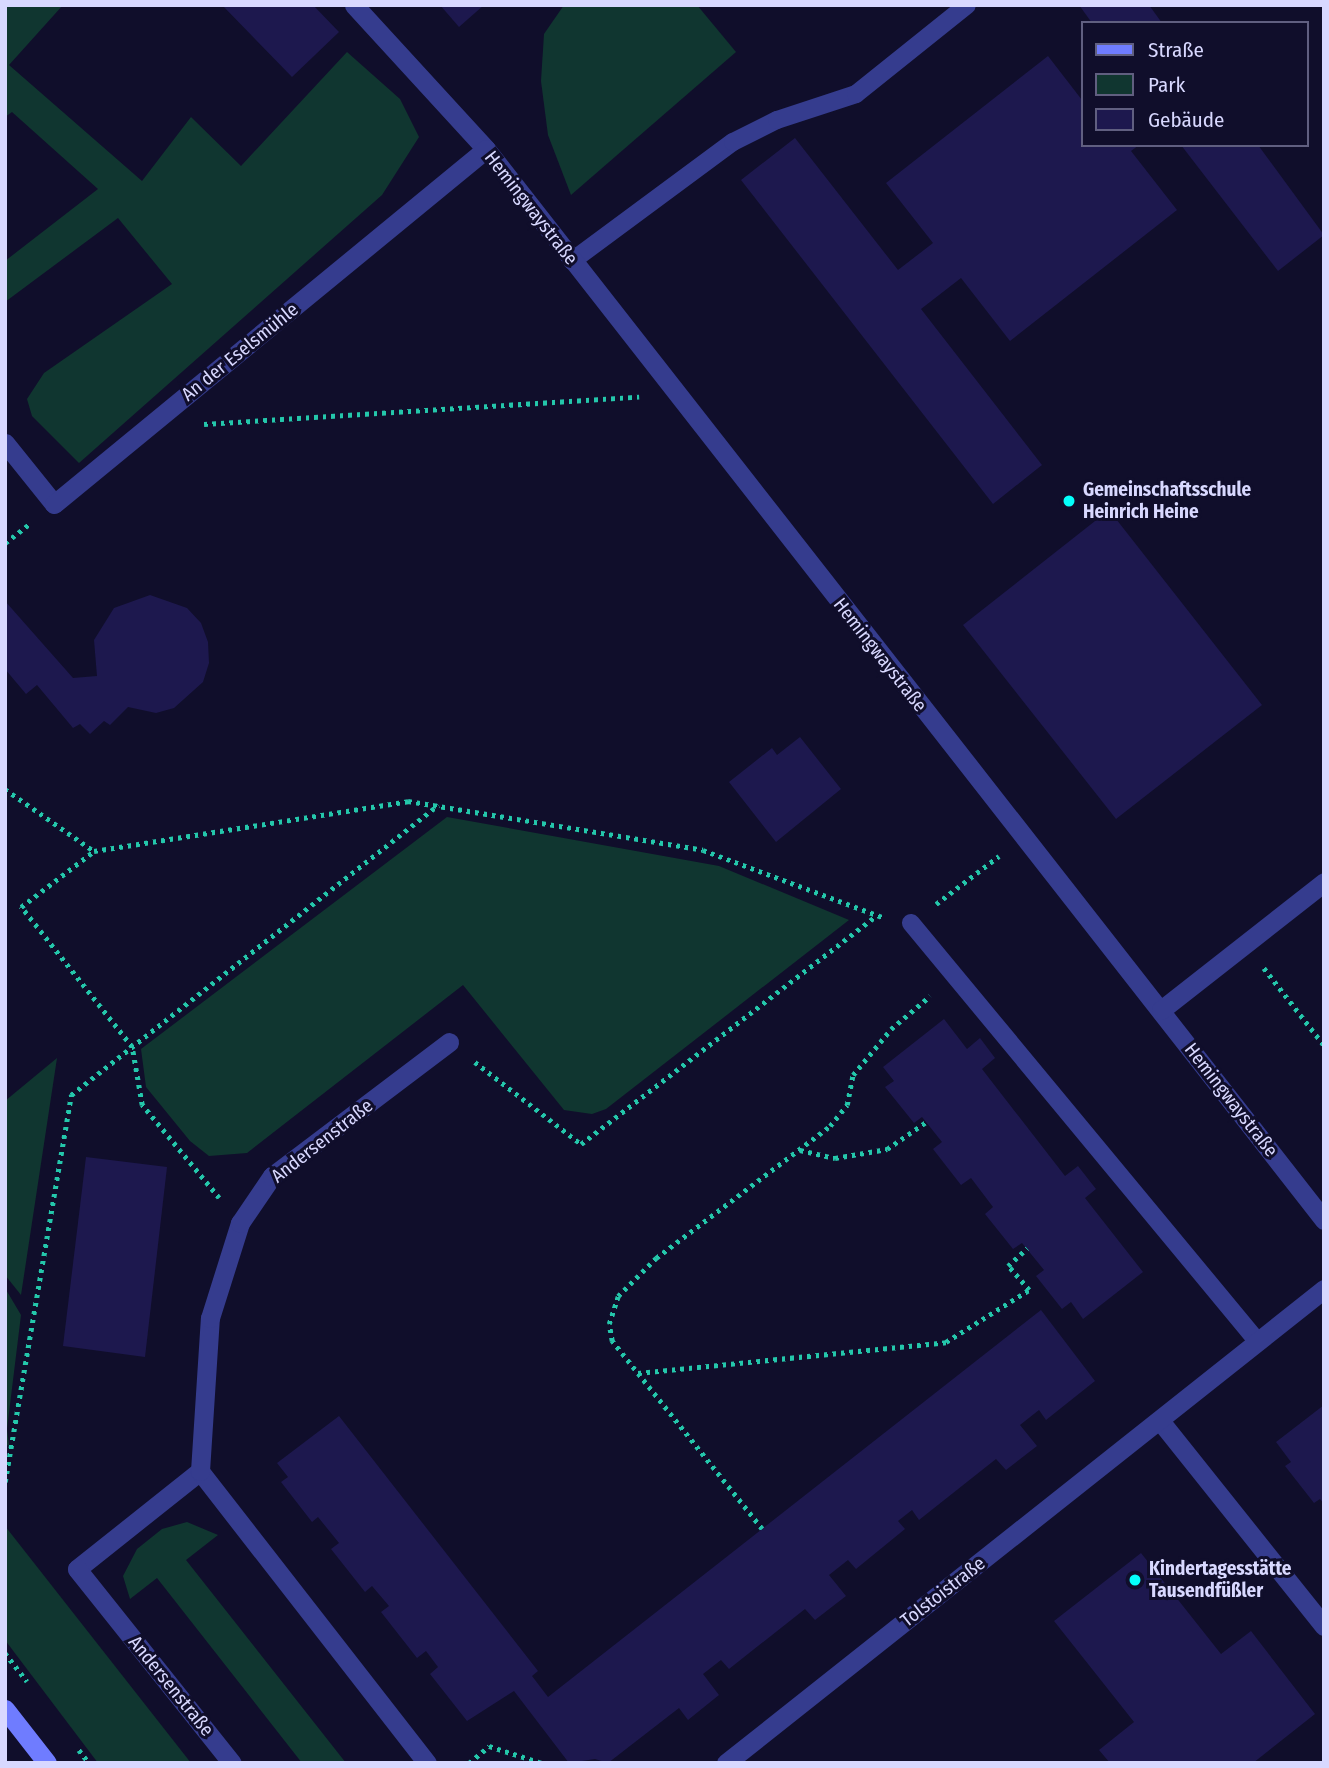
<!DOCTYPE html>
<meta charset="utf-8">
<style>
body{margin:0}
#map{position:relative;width:1329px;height:1768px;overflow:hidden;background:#100e2b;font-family:"Fira Sans Condensed",sans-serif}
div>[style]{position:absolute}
.green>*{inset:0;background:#103630}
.building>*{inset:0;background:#1d184e}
.path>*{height:4.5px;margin-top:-2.25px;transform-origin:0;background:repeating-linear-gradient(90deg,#24c7ab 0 3.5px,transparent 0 8.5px)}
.service>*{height:18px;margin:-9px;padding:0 9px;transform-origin:9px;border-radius:9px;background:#353c8e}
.minor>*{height:19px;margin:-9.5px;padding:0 9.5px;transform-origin:9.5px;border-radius:9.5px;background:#353c8e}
.secondary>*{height:19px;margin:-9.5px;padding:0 9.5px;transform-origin:9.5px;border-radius:9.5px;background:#6f7cff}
.dots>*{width:19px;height:19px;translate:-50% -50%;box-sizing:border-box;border:4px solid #100e2b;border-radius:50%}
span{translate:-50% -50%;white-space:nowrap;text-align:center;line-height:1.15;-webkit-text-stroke:6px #100e2b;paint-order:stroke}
.street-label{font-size:19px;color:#d8d8ff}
.poi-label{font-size:19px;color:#d8d8ff;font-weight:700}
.left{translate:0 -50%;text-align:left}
.frame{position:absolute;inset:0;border:7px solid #d8d8ff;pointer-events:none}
.legend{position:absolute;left:1081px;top:21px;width:228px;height:126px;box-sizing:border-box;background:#100e2b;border:2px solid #605f80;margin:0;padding:9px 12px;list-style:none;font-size:21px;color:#d8d8ff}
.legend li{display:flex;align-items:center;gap:14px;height:35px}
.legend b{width:35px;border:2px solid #605f80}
</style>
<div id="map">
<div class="green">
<i style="clip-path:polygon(5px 5px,63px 5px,9px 65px,142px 181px,191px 117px,241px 166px,347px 52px,400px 99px,419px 137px,382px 195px,79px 463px,32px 416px,27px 399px,44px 373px,172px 284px,118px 218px,5px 302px,5px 261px,98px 189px,12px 112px,5px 117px)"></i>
<i style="clip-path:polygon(564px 5px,697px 5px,736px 52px,571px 195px,548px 135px,541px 81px,544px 34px)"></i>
<i style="clip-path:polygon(447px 817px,719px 866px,849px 920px,606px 1109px,592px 1114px,564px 1110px,463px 985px,247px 1153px,209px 1156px,190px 1141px,146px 1087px,141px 1049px)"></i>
<i style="clip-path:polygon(57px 1058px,21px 1295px,5px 1275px,5px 1101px)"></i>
<i style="clip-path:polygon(5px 1288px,21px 1315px,7px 1429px,9px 1445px,5px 1446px)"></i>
<i style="clip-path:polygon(187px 1522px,218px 1535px,186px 1560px,346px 1763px,302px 1763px,157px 1578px,130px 1599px,123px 1576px,137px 1549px,162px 1529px)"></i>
<i style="clip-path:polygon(5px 1526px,191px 1763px,98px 1763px,5px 1640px)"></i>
</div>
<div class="building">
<i style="clip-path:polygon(222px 5px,313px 5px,339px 32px,292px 77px)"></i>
<i style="clip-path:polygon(440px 5px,484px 5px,459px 27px)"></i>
<i style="clip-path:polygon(1079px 5px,1149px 5px,1162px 23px,1092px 23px)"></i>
<i style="clip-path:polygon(1048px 56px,1082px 100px,1082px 145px,1139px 145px,1131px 151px,1177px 210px,1010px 341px,961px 278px,921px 309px,1042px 465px,993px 504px,741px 180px,795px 138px,898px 270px,933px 243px,886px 183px)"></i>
<i style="clip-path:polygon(1181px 145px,1258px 145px,1324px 235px,1278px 271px)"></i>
<i style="clip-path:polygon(1109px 510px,1262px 705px,1116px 819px,963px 625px)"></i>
<i style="clip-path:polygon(150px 595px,187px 608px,201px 623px,208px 642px,209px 663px,203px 682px,174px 708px,156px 713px,128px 707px,110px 725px,104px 721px,90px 734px,80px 724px,73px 728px,37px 685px,26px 694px,5px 669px,5px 601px,73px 678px,97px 676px,94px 640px,114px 608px)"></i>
<i style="clip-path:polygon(800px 737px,841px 789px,776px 842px,729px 782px,772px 748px,777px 755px)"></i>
<i style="clip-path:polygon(944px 1019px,967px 1049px,980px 1038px,995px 1058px,982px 1069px,1065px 1176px,1078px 1166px,1096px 1189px,1085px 1198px,1143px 1272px,1083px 1319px,1071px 1302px,1062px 1309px,1036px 1276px,1044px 1270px,1022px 1243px,1013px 1249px,985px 1214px,993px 1207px,971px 1178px,961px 1185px,933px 1149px,942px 1142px,922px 1117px,914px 1123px,885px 1087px,894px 1081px,883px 1067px)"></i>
<i style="clip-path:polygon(86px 1157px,167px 1167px,145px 1357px,63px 1346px)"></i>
<i style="clip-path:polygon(1041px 1310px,1095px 1381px,1046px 1420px,1039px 1410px,1020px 1425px,1037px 1446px,1006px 1470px,996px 1459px,919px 1520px,912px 1510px,898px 1521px,905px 1529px,856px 1569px,848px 1560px,829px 1575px,846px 1596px,815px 1620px,805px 1609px,729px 1669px,721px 1660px,703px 1674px,719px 1695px,688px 1720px,679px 1708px,608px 1763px,595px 1759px,569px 1763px,514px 1691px,467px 1721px,430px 1674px,438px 1667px,426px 1651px,417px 1658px,381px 1612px,389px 1606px,372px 1586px,365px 1592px,331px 1549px,339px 1543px,318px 1517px,312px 1522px,281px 1482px,288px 1477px,277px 1463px,339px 1416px,538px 1671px,532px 1676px,548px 1697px)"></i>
<i style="clip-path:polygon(1324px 1405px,1324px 1504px,1320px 1499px,1314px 1503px,1285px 1466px,1291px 1462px,1276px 1442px)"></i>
<i style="clip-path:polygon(1141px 1553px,1221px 1654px,1251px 1631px,1315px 1714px,1253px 1763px,1110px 1763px,1099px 1750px,1134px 1722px,1054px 1621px)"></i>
</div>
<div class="path">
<i style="left:204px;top:424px;width:436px;rotate:-3.6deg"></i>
<i style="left:5px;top:543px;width:31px;rotate:-38deg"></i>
<i style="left:5px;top:789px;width:108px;rotate:34.9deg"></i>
<i style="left:936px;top:904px;width:79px;rotate:-37.3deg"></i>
<i style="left:1264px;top:968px;width:98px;rotate:52.1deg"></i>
<i style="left:475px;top:1062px;width:134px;rotate:37.7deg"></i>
<i style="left:581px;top:1144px;width:371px;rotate:-37.7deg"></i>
<i style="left:800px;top:1150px;width:36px;rotate:13deg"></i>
<i style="left:835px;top:1158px;width:53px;rotate:-9.8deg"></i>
<i style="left:887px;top:1149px;width:47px;rotate:-34.7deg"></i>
<i style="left:219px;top:1198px;width:121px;rotate:-129.6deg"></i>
<i style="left:142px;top:1105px;width:59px;rotate:-99.8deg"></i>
<i style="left:132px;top:1047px;width:179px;rotate:-128.4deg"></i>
<i style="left:21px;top:907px;width:92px;rotate:-37.5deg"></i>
<i style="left:94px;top:851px;width:318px;rotate:-9deg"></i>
<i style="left:408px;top:801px;width:299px;rotate:9.4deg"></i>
<i style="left:703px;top:850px;width:191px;rotate:20.5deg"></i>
<i style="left:638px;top:1373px;width:310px;rotate:-5.7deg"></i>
<i style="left:946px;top:1342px;width:98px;rotate:-32.1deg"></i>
<i style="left:1029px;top:1290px;width:32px;rotate:-131deg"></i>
<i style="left:1008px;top:1266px;width:26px;rotate:-43deg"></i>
<i style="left:5px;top:1482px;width:393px;rotate:-80.3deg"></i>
<i style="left:71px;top:1095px;width:468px;rotate:-38.3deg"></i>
<i style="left:762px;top:1529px;width:241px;rotate:-128.6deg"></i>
<i style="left:612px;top:1341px;width:17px;rotate:-100deg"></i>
<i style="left:609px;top:1324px;width:29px;rotate:-72deg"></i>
<i style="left:618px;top:1296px;width:54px;rotate:-45deg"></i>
<i style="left:656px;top:1258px;width:218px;rotate:-37.2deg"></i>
<i style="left:830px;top:1126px;width:27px;rotate:-51deg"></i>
<i style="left:847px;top:1105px;width:31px;rotate:-79deg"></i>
<i style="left:853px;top:1075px;width:60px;rotate:-50.4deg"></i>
<i style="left:891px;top:1029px;width:51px;rotate:-40.2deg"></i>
<i style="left:5px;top:1653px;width:36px;rotate:52deg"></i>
<i style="left:79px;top:1750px;width:16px;rotate:52deg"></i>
<i style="left:469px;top:1763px;width:26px;rotate:-40deg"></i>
<i style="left:489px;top:1746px;width:56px;rotate:17.8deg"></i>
</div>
<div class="service">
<i style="left:572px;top:261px;width:200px;rotate:-36.5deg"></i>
<i style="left:733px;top:142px;width:49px;rotate:-26.6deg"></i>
<i style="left:777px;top:120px;width:83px;rotate:-18.2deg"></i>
<i style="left:856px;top:94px;width:142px;rotate:-38.7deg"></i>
<i style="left:911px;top:923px;width:544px;rotate:50.37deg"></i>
</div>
<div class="minor">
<i style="left:354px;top:5px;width:195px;rotate:47.5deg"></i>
<i style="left:486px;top:149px;width:1360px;rotate:51.96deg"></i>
<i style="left:5px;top:443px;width:78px;rotate:51.2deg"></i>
<i style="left:54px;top:504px;width:559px;rotate:-39.41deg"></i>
<i style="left:1161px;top:1010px;width:207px;rotate:-38.1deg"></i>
<i style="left:1161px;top:1422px;width:261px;rotate:51.4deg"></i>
<i style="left:200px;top:1471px;width:157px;rotate:141.5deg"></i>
<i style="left:77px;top:1569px;width:248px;rotate:51.4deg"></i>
<i style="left:427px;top:1763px;width:370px;rotate:-127.9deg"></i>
<i style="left:200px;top:1471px;width:153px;rotate:-86.3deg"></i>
<i style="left:210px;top:1318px;width:100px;rotate:-72.5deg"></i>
<i style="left:240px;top:1223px;width:57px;rotate:-55.8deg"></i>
<i style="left:272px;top:1176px;width:222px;rotate:-37.1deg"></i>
<i style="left:726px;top:1763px;width:763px;rotate:-38.4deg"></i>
</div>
<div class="secondary">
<i style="left:5px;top:1709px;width:68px;rotate:52.1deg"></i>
</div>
<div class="dots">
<i style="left:1069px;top:501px;background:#04fffb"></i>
<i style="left:1135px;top:1580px;background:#04fffb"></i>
</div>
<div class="street-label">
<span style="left:531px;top:208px;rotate:52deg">Hemingwaystraße</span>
<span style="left:240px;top:352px;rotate:-39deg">An der Eselsmühle</span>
<span style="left:880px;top:655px;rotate:52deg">Hemingwaystraße</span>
<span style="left:1231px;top:1100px;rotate:52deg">Hemingwaystraße</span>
<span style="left:322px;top:1141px;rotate:-38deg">Andersenstraße</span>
<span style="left:943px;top:1592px;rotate:-38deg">Tolstoistraße</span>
<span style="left:171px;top:1686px;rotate:51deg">Andersenstraße</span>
</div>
<div class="poi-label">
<span class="left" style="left:1083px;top:501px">Gemeinschaftsschule<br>Heinrich Heine</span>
<span class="left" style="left:1149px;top:1580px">Kindertagesstätte<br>Tausendfüßler</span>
</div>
<div class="frame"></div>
<ul class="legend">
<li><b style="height:9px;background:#6f7cff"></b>Straße</li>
<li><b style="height:19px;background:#103630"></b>Park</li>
<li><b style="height:19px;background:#1d184e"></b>Gebäude</li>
</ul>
</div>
